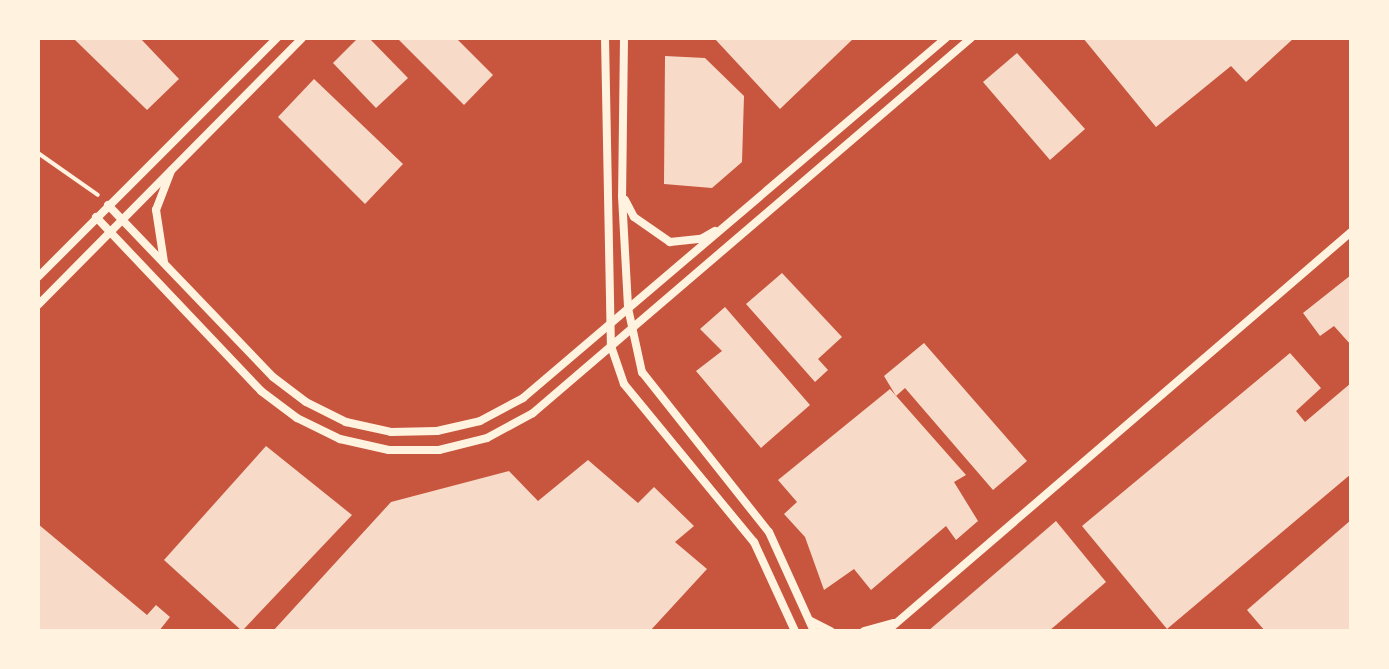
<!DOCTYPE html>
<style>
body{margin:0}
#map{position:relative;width:1389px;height:669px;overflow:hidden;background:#c8553d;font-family:"Alegreya Sans",sans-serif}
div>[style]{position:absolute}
.building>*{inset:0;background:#f7dbc8}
.path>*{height:4px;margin:-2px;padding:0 2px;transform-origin:2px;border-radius:2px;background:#fff3e0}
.minor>*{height:8px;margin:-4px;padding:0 4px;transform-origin:4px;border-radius:4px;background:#fff3e0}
span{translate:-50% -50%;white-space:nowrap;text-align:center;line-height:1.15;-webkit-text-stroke:8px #fff3e0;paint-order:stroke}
.frame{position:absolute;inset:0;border:40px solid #fff3e0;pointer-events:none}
</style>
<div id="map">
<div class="building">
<i style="clip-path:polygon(73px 38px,140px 38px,179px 79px,147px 110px)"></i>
<i style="clip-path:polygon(358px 38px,369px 38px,408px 78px,376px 108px,333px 63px)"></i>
<i style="clip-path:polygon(397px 38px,456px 38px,493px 75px,464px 105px)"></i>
<i style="clip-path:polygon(714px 38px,854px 38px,780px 109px)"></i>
<i style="clip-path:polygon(1083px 38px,1294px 38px,1246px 82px,1231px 66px,1156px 127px)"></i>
<i style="clip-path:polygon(1017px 53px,1085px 129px,1050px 160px,983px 82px)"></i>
<i style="clip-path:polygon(665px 56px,705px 58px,744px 96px,742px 162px,712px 188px,664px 184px)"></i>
<i style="clip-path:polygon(314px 79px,403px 164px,365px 204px,278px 117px)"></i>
<i style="clip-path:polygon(782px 273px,842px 337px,818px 359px,828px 370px,815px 382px,746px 304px)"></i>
<i style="clip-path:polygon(1351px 275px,1351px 345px,1334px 326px,1320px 336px,1303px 313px)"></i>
<i style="clip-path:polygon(725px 307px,810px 405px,761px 448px,696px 371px,722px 351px,700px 329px)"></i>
<i style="clip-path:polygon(924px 343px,1027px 461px,993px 490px,905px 388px,896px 396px,884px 376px)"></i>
<i style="clip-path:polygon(1290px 353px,1321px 388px,1296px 411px,1305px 422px,1351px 383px,1351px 474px,1167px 629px,1082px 526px)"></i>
<i style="clip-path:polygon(890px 389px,966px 475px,954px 482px,978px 521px,956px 540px,946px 526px,871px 590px,854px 569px,824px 590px,805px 537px,784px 514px,797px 502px,778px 480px)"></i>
<i style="clip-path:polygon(266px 446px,352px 515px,242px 631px,164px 560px)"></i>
<i style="clip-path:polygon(588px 460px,638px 503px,654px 487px,694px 526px,675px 542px,707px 569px,650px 631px,273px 631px,391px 502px,509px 471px,538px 501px)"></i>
<i style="clip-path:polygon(1351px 520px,1351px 631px,1265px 631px,1247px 610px)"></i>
<i style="clip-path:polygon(1056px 521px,1106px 582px,1049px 631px,928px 631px)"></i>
<i style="clip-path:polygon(38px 524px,147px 615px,156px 605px,170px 617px,159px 631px,38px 631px)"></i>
</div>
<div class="path">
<i style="left:38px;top:153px;width:73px;rotate:35deg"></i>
</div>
<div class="minor">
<i style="left:605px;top:38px;width:308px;rotate:88.9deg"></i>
<i style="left:611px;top:346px;width:40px;rotate:71.1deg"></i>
<i style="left:624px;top:384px;width:205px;rotate:50.6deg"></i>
<i style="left:754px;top:542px;width:98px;rotate:65.3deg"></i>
<i style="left:624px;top:38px;width:158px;rotate:90.7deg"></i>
<i style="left:622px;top:196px;width:112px;rotate:86.9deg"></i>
<i style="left:628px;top:308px;width:66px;rotate:77.7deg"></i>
<i style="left:642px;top:372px;width:204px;rotate:51.6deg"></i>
<i style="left:769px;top:532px;width:109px;rotate:65.6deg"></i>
<i style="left:625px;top:200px;width:19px;rotate:62deg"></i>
<i style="left:634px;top:217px;width:44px;rotate:34.8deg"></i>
<i style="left:670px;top:242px;width:31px;rotate:-6deg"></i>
<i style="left:701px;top:239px;width:16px;rotate:-30deg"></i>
<i style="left:108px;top:205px;width:238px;rotate:46.2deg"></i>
<i style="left:273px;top:377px;width:41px;rotate:37.1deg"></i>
<i style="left:306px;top:402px;width:45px;rotate:26.6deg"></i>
<i style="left:346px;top:422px;width:46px;rotate:12.5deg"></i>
<i style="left:391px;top:432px;width:46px;rotate:-1.2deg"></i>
<i style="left:437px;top:431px;width:44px;rotate:-13.1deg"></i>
<i style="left:480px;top:421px;width:49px;rotate:-28.1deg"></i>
<i style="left:523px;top:398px;width:555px;rotate:-40.4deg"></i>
<i style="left:96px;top:217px;width:240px;rotate:46.5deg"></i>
<i style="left:261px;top:391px;width:45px;rotate:36.9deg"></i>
<i style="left:297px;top:418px;width:48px;rotate:26deg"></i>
<i style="left:340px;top:439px;width:50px;rotate:12.7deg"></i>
<i style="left:389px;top:450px;width:50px"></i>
<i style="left:439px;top:450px;width:49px;rotate:-14deg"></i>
<i style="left:487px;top:438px;width:52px;rotate:-28.5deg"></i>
<i style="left:533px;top:413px;width:577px;rotate:-40.57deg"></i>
<i style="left:164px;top:262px;width:53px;rotate:-98.7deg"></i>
<i style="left:156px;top:210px;width:42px;rotate:-69deg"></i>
<i style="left:38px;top:277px;width:338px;rotate:-45deg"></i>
<i style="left:38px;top:305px;width:375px;rotate:-45.3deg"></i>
<i style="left:811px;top:621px;width:22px;rotate:27deg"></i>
<i style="left:864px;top:631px;width:31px;rotate:-15deg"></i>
<i style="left:887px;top:631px;width:612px;rotate:-40.69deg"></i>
</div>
<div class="frame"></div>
</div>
